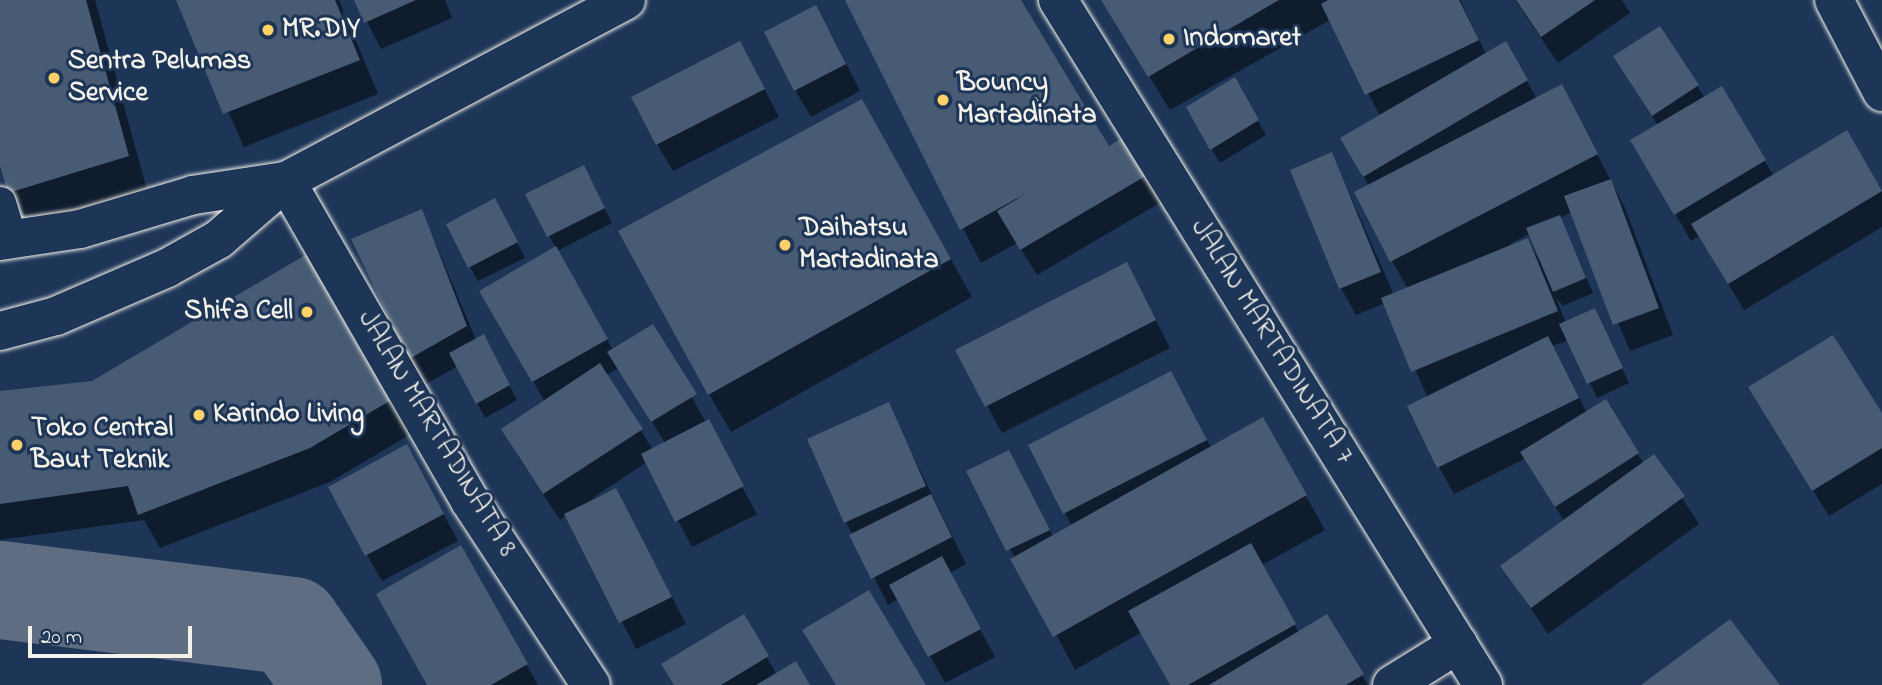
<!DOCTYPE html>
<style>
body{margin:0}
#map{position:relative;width:1882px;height:685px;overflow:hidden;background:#1d3557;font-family:"Indie Flower",sans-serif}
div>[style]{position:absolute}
.shadow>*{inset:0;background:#0007}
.river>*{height:98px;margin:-49px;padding:0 49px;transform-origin:49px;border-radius:49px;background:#5e6d82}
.building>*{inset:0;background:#485b74}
.roads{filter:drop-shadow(0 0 2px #f4f1e8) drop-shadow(0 0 2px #f4f1e8)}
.service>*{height:32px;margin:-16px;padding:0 16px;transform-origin:16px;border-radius:16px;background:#1d3557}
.minor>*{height:38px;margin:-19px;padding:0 19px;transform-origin:19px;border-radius:19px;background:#1d3557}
.trunk>*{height:38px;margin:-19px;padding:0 19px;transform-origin:19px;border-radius:19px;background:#1d3557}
.dots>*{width:19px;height:19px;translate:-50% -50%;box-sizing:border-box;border:4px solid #1d3557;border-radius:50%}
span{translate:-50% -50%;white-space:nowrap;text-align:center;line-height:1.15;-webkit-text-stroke:6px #1d3557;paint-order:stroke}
.poi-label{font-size:28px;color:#f4f1e8;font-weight:700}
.left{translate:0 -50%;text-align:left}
.right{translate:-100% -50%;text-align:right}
.street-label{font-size:28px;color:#f4f1e8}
.scale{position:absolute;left:28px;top:626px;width:164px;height:32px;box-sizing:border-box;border:4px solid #f4f1e8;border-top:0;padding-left:9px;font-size:21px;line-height:24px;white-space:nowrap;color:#f4f1e8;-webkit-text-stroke:5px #1d3557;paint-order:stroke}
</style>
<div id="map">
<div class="shadow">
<i style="clip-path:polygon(0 0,95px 0,147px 190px,29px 226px,0 159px)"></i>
<i style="clip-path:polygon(178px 0,339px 0,378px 94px,244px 147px)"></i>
<i style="clip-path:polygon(356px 0,445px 0,452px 18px,381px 49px)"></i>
<i style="clip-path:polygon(846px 0,1019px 0,1108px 148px,1126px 137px,1163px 201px,1037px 275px,1017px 243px,981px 263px)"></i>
<i style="clip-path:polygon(evenodd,1102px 0,1460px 0,1486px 54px,1505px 43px,1537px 99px,1562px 86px,1625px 208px,1673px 335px,1630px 351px,1572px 212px,1560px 218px,1593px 293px,1563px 306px,1556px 298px,1566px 323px,1595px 310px,1629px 383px,1597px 398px,1569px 340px,1552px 346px,1587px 413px,1605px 402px,1644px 464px,1654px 456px,1699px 524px,1548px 634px,1502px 566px,1564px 521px,1526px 458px,1454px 494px,1439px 467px,1428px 398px,1385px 303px,1356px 315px,1341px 288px,1332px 154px,1394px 295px,1408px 289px,1392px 261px,1369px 186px,1342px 138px,1380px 116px,1330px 20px,1170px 110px,1102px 0,1531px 233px,1541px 259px,1539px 260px,1528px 240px,1508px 245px,1531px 233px)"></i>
<i style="clip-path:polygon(1515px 0,1622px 0,1630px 13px,1558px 63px)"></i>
<i style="clip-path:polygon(1659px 28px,1705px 98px,1721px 88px,1774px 176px,1846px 133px,1882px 191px,1882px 227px,1744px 310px,1699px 236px,1691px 241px,1633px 141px,1658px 126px,1615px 57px)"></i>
<i style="clip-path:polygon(831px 34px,860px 91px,811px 117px,795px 90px)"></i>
<i style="clip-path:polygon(755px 70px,779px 117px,673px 171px,657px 144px)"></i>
<i style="clip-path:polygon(1235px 80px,1266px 135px,1220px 163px,1188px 108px)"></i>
<i style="clip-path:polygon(883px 139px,972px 297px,731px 432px,709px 394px)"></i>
<i style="clip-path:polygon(evenodd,591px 181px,612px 223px,557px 251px,613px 350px,652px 326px,757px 514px,692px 547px,647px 462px,591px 499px,616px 490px,686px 624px,636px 649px,567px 515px,560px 520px,518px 456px,545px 402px,482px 291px,556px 249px,528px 195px,591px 181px,619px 368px,665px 443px,653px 450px,606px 375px,619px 368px)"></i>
<i style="clip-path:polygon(422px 211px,476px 340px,491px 350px,517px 400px,485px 418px,458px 366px,426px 384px,411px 358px)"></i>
<i style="clip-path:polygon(503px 214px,525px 258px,478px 281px,470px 267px)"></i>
<i style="clip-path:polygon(311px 253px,416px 431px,330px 482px,160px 548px,144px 520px,0 540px,0 393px,92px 383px)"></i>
<i style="clip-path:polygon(1141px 291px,1170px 348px,1002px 433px,957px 350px)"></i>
<i style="clip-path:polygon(1186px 400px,1211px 448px,1282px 453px,1325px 530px,1262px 565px,1299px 633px,1327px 617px,1368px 685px,1172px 685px,1142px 632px,1075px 670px,969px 472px,1008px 452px,1053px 536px,1072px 526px,1065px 513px)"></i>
<i style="clip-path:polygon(888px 405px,966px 564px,950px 573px,995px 657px,945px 683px,899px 599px,888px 605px,846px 522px)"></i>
<i style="clip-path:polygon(1766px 414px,1882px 417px,1882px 484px,1829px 516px)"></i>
<i style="clip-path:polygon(422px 473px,458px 541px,382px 581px,367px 555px)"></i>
<i style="clip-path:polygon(460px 548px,538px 685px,429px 685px)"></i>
<i style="clip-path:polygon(743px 617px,777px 675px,808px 685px,675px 685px)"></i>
</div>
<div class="river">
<i style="left:0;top:590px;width:294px;rotate:7deg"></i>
<i style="left:292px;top:626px;width:72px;rotate:55.2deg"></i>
</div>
<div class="building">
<i style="clip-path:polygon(0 0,86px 0,129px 156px,8px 193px,0 166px)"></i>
<i style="clip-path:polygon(176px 0,335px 0,360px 60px,223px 114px)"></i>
<i style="clip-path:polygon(354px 0,416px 0,364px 23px)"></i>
<i style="clip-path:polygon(845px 0,1021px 0,1109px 146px,1127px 135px,1149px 174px,1020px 250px,997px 211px,1032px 190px,960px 230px)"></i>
<i style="clip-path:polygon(1101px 0,1279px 0,1148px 77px)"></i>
<i style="clip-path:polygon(1328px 0,1459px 0,1479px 40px,1365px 95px,1321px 4px)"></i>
<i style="clip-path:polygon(1516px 0,1595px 0,1541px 37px)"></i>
<i style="clip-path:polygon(816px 5px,846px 64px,794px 91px,764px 32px)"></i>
<i style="clip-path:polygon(1660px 26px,1699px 85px,1652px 116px,1613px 56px)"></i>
<i style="clip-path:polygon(740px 41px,765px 89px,656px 145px,631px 97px)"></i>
<i style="clip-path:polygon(1506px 41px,1528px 80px,1363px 177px,1340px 138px)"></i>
<i style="clip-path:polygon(1235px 77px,1259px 120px,1210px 150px,1186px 107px)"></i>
<i style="clip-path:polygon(1562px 84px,1598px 154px,1390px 262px,1354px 192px)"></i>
<i style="clip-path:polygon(1722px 86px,1766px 160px,1674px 215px,1630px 140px)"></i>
<i style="clip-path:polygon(862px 99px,951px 259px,708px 395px,618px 231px)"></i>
<i style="clip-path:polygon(1847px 130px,1882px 191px,1728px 284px,1691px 224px)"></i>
<i style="clip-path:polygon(1332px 152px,1381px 272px,1339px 289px,1290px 170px)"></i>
<i style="clip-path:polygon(584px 165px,605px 208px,547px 237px,525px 194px)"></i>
<i style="clip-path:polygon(1611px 179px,1659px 308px,1613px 325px,1564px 196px)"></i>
<i style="clip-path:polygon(495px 198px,518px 242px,468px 268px,446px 224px)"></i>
<i style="clip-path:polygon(422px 209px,467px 326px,409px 359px,351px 239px)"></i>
<i style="clip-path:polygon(1560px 215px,1586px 278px,1553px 292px,1526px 228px)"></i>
<i style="clip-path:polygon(1528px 238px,1558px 311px,1411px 372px,1381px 298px)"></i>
<i style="clip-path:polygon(556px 246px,608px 339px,532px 382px,479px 291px)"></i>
<i style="clip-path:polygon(312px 251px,398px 396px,310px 448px,138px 515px,128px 486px,0 504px,0 391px,92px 381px)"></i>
<i style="clip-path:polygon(1127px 262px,1156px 320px,985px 407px,955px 350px)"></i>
<i style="clip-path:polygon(1595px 308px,1623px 368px,1587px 384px,1559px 324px)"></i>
<i style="clip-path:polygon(653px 324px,697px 394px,651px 422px,607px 352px)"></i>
<i style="clip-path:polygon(484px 334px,510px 385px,476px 404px,449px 353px)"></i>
<i style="clip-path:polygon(1833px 335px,1882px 413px,1882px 448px,1812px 491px,1748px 387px)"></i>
<i style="clip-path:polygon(1548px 336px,1579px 398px,1437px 468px,1407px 406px)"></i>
<i style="clip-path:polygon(600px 363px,643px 429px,543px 494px,501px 429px)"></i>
<i style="clip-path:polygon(1171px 371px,1207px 440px,1063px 514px,1028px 445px)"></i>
<i style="clip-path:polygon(1606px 399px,1639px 453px,1555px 507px,1520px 452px)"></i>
<i style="clip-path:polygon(889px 402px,926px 486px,844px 523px,807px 439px)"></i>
<i style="clip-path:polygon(1263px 417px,1307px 495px,1053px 637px,1010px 559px)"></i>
<i style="clip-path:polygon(709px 419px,744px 486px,675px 522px,641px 454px)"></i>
<i style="clip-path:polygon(407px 444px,444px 514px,365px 556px,328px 487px)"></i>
<i style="clip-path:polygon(1009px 450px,1050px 530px,1006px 551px,966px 471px)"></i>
<i style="clip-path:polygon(1654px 454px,1685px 496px,1531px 608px,1500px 566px)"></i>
<i style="clip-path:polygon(616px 488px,672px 597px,619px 623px,564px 514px)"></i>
<i style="clip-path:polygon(931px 494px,952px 537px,871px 579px,849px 535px)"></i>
<i style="clip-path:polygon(1251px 543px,1296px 624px,1188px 685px,1170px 685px,1128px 611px)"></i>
<i style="clip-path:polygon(461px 545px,528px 664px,491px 685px,427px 685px,376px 594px)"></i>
<i style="clip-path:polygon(942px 556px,981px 629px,928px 657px,889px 585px)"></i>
<i style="clip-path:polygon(869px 590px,926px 685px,836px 685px,802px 630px)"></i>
<i style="clip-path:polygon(744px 614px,769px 656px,721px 685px,674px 685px,661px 664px)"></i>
<i style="clip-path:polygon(1327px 614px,1364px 674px,1346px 685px,1209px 685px)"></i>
<i style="clip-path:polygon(1730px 619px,1780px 685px,1641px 685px)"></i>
<i style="clip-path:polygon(796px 661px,810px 685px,756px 685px)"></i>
</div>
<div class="roads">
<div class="service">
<i style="left:0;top:203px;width:39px;rotate:73deg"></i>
</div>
<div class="minor">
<i style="left:1058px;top:0;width:806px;rotate:58.18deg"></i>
<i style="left:1834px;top:0;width:104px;rotate:62.4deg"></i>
<i style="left:286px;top:181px;width:369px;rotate:60.1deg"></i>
<i style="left:470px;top:501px;width:220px;rotate:56.7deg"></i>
<i style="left:1392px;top:685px;width:78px;rotate:-31.8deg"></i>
</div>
<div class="trunk">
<i style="left:0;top:241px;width:81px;rotate:-8.5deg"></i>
<i style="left:80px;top:229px;width:118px;rotate:-16.7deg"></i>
<i style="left:193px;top:195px;width:94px;rotate:-8.6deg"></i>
<i style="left:0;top:331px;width:58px;rotate:-15deg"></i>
<i style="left:56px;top:316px;width:121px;rotate:-23.4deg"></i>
<i style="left:167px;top:268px;width:60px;rotate:-29.1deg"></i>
<i style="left:219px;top:239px;width:89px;rotate:-40.9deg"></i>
<i style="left:286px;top:181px;width:385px;rotate:-28deg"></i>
</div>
</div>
<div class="dots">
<i style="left:268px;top:30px;background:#ffd166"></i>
<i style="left:1169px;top:39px;background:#ffd166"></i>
<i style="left:54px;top:78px;background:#ffd166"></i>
<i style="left:943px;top:100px;background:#ffd166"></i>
<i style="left:785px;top:245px;background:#ffd166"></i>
<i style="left:307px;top:312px;background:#ffd166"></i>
<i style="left:199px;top:415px;background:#ffd166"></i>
<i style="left:17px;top:445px;background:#ffd166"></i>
</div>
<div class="poi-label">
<span class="left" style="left:282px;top:30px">MR.DIY</span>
<span class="left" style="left:1183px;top:39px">Indomaret</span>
<span class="left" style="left:68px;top:78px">Sentra Pelumas<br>Service</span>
<span class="left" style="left:957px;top:100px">Bouncy<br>Martadinata</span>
<span class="left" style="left:799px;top:245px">Daihatsu<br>Martadinata</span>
<span class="right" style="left:293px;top:312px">Shifa Cell</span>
<span class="left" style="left:213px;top:415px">Karindo Living</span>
<span class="left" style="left:31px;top:445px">Toko Central<br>Baut Teknik</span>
</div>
<div class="street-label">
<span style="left:1271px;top:342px;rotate:58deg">JALAN MARTADINATA 7</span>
<span style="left:436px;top:434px;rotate:59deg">JALAN MARTADINATA 8</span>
</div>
<div class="scale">20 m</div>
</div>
